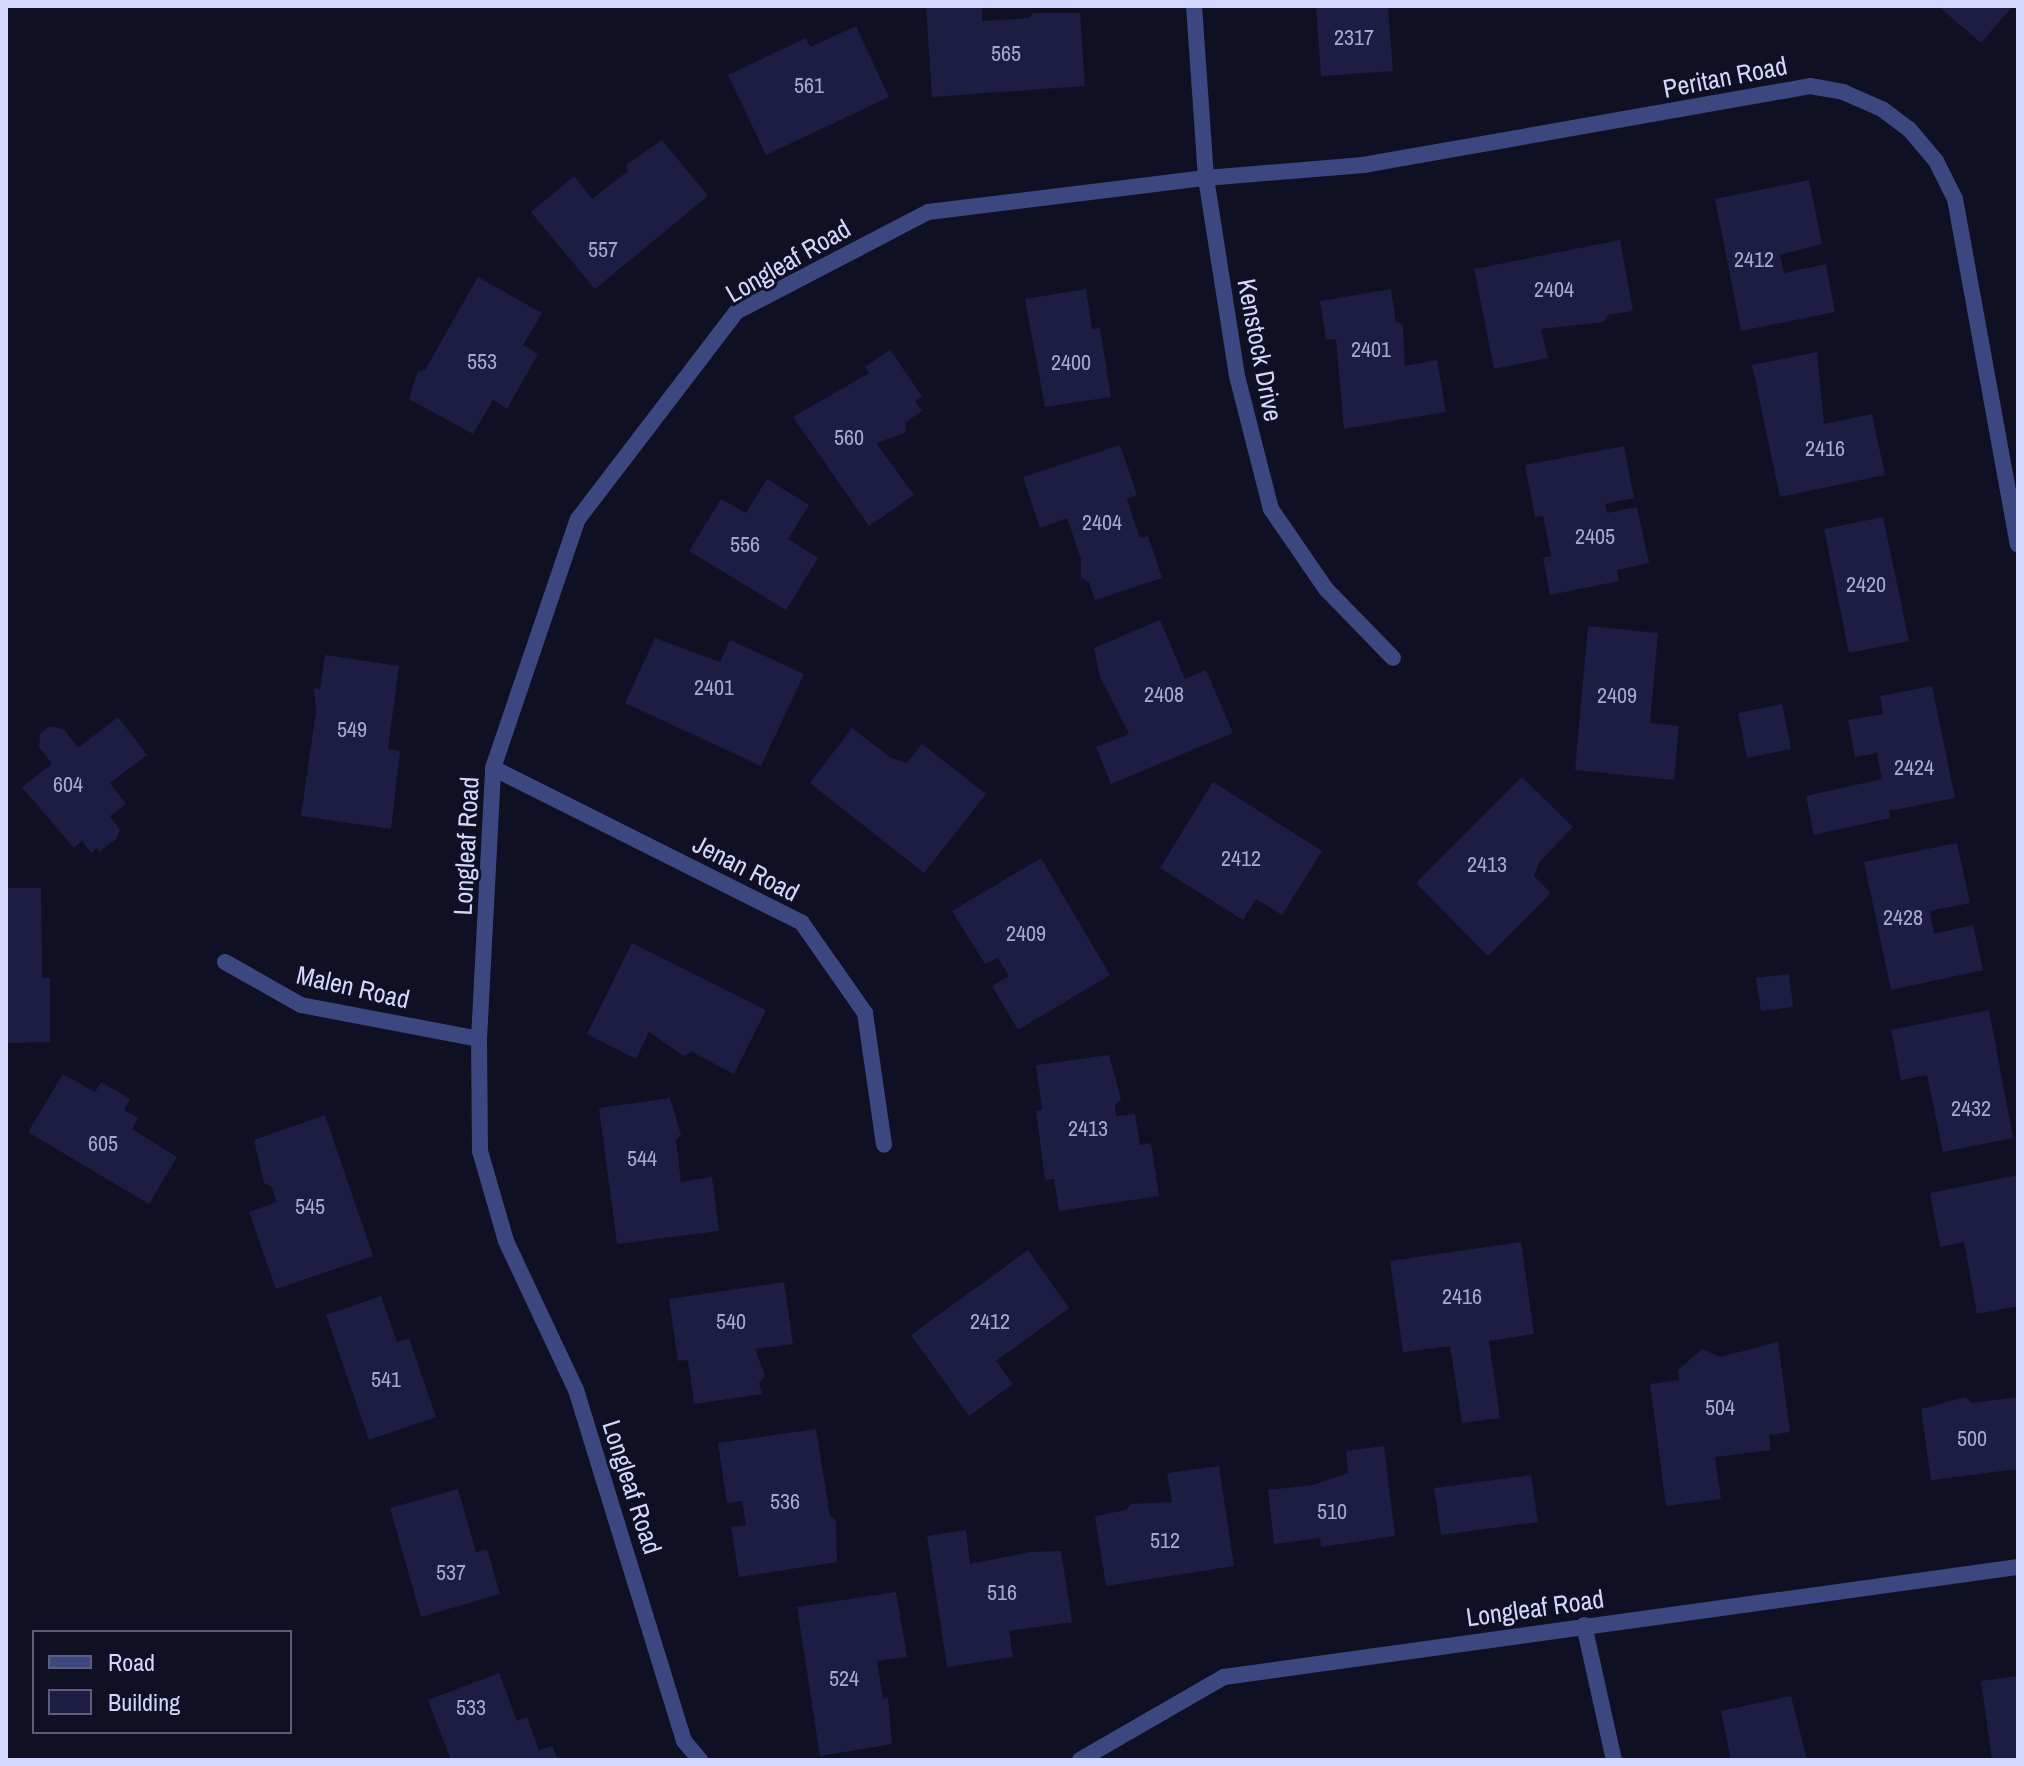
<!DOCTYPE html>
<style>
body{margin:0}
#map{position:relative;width:2024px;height:1766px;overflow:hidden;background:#0f1023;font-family:"Archivo Narrow",sans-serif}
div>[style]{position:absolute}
.building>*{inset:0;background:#1d1c43}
.street>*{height:16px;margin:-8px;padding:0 8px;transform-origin:8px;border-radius:8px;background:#3c4780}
span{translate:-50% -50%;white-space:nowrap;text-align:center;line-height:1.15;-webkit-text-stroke:6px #0f1023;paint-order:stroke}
.number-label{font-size:22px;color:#a6a8ce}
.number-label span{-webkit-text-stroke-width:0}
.street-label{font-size:26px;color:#d3d6fd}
.frame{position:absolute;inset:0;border:8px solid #d3d6fd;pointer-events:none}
.legend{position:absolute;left:32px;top:1630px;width:260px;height:104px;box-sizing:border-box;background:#0f1023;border:2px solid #5d5f7a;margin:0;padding:10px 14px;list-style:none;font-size:24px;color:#d3d6fd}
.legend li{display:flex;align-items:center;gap:16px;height:40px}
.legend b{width:40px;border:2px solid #5d5f7a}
</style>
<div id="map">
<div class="building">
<i style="clip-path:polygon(926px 6px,982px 6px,982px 21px,1029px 18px,1033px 13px,1080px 13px,1085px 86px,932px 97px)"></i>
<i style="clip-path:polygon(1316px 6px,1388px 6px,1393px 71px,1321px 76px)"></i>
<i style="clip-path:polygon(1938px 6px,2013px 6px,1981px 43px)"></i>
<i style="clip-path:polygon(856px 26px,889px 97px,766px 155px,728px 75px,806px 38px,810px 47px)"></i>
<i style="clip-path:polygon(662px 140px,708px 196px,595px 289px,531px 212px,574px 176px,592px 199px,628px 171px,626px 165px)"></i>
<i style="clip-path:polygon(1809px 180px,1822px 244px,1780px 255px,1784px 273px,1826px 264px,1835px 312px,1741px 331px,1715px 199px)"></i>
<i style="clip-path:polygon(1620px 240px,1633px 311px,1608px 315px,1604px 322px,1541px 329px,1548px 358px,1494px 369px,1474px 269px)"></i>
<i style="clip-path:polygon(478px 277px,542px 313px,523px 345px,538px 354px,507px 409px,493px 400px,473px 434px,409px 399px,418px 371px,425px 370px)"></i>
<i style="clip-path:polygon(1086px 289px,1092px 329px,1100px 328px,1111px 397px,1045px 407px,1025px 299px)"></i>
<i style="clip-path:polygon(1391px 289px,1396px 322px,1403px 325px,1405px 366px,1437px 360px,1446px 412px,1344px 429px,1336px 339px,1326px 340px,1320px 301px)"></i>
<i style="clip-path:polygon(890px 350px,922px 396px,915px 401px,922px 411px,906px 422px,905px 433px,876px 443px,914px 495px,869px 526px,793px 417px,869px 373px,865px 367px)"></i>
<i style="clip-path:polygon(1817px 352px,1824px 424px,1872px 414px,1885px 475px,1780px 497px,1752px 365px)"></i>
<i style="clip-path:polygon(1120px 445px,1137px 495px,1127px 499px,1140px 538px,1148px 536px,1162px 578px,1095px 600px,1089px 582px,1081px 578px,1081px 559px,1067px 518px,1040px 528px,1023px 477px)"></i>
<i style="clip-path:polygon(1624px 446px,1634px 498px,1605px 504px,1607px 513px,1637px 507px,1649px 563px,1617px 570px,1619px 581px,1550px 595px,1543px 558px,1551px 556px,1543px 516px,1535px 517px,1525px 465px)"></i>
<i style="clip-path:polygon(767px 479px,809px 505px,788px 539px,818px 558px,786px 610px,689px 551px,721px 499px,746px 513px)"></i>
<i style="clip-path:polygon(1883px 517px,1909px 641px,1849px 653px,1824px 529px)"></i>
<i style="clip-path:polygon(1160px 620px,1185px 679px,1206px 670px,1233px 733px,1111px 784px,1096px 747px,1129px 734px,1100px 677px,1094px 648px)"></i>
<i style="clip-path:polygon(1588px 626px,1658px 633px,1650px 723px,1679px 726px,1674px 780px,1575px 770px)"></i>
<i style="clip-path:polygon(655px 638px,720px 662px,730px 640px,804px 674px,761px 766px,625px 703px)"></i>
<i style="clip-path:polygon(325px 655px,399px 666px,388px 749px,400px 751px,391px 829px,301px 816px,316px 711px,314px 688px,320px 689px)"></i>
<i style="clip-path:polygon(1932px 686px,1955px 798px,1889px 811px,1890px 818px,1814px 835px,1806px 796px,1882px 779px,1877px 753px,1855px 757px,1848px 720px,1883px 714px,1880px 696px)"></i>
<i style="clip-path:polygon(1782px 704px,1791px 749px,1747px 758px,1738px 713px)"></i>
<i style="clip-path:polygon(118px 717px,147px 755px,110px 783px,126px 804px,110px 816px,120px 830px,116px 839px,99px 852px,97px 848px,91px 853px,82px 841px,74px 848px,22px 787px,52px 764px,39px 747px,40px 734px,50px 726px,64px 729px,78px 748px)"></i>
<i style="clip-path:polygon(852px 728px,891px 758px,907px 763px,922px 744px,986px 794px,924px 873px,810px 783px)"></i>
<i style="clip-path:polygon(1522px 777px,1573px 827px,1540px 861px,1534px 876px,1551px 893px,1488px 956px,1416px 883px)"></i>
<i style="clip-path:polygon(1213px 782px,1322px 851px,1282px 915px,1256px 899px,1243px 920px,1160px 868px)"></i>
<i style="clip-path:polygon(1957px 843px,1970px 903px,1930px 911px,1934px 934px,1973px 925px,1983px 970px,1891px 990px,1864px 862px)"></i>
<i style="clip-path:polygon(1041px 858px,1110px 975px,1018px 1030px,992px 986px,1009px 976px,998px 958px,985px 964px,952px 911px)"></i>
<i style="clip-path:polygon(6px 888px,41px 888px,42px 978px,50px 978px,50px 1042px,6px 1043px)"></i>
<i style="clip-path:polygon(632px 943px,766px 1010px,734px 1074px,692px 1052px,684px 1056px,649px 1032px,636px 1059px,587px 1034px)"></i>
<i style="clip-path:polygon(1789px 974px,1793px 1007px,1761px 1011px,1756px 978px)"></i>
<i style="clip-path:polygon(1989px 1010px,2013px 1138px,1943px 1152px,1927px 1075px,1901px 1080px,1891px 1030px)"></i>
<i style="clip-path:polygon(1109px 1055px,1121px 1099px,1115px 1105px,1116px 1116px,1135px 1114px,1140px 1145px,1151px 1143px,1159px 1196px,1059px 1211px,1054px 1179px,1045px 1180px,1036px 1111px,1042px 1110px,1036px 1065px)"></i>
<i style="clip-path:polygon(63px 1074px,95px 1092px,101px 1082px,130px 1099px,124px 1110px,138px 1118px,132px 1129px,177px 1157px,149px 1204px,28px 1132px)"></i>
<i style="clip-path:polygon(670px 1098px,681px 1135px,676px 1140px,681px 1182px,712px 1177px,719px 1231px,617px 1244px,599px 1108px)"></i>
<i style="clip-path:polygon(325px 1115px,373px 1256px,276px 1289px,249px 1212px,277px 1202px,271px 1186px,264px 1183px,254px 1140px)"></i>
<i style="clip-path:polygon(2018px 1175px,2018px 1306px,1977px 1314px,1964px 1242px,1940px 1247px,1930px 1193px)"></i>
<i style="clip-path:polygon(1521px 1242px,1534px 1334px,1489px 1341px,1500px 1418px,1462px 1423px,1450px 1346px,1403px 1352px,1390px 1261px)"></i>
<i style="clip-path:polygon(1028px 1250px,1069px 1308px,996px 1361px,1013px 1384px,969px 1416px,911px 1335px)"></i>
<i style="clip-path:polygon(784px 1282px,793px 1344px,755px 1349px,765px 1376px,759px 1383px,762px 1394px,694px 1404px,688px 1360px,678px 1361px,669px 1299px)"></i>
<i style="clip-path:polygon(381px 1296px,397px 1342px,409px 1338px,436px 1417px,369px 1440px,326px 1315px)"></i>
<i style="clip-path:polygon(1778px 1342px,1790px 1432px,1769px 1435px,1771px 1450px,1715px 1457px,1721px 1499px,1666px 1506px,1650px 1384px,1679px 1380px,1678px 1370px,1702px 1349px,1720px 1357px)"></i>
<i style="clip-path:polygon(1966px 1397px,1972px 1403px,2018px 1397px,2018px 1469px,1931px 1480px,1921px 1409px)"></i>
<i style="clip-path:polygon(816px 1429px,830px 1516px,836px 1520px,837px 1562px,739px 1577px,731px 1527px,746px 1525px,743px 1506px,742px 1501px,727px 1503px,718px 1443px)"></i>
<i style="clip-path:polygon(1384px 1446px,1395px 1536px,1321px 1547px,1320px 1538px,1274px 1544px,1268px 1490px,1313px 1485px,1348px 1473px,1346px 1451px)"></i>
<i style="clip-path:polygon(1219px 1466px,1234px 1566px,1106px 1586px,1095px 1516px,1126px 1510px,1131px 1504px,1172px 1502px,1167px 1473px)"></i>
<i style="clip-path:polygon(1531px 1475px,1538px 1522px,1441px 1535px,1434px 1488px)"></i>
<i style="clip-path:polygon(458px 1489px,476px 1552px,487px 1549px,500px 1594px,421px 1617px,390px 1508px)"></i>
<i style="clip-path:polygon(966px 1530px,970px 1564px,1030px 1552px,1061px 1551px,1072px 1622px,1009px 1631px,1013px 1657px,947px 1667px,927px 1536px)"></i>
<i style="clip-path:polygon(896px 1592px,907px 1657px,877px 1661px,883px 1699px,888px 1697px,892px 1744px,820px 1756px,797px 1607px)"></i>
<i style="clip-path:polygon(499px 1673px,517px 1721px,527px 1717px,539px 1750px,552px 1746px,558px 1760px,451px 1760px,428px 1700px)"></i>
<i style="clip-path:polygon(2018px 1676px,2018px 1760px,1992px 1760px,1981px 1681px)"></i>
<i style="clip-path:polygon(1791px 1696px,1807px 1760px,1731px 1760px,1721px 1711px)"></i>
</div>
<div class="street">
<i style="left:1194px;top:6px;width:172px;rotate:86deg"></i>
<i style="left:1206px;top:178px;width:200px;rotate:81.1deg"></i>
<i style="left:1237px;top:376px;width:137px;rotate:75.7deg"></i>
<i style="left:1271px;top:509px;width:97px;rotate:55.5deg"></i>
<i style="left:1326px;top:589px;width:96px;rotate:45.8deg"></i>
<i style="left:493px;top:768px;width:346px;rotate:26.6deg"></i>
<i style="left:802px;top:923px;width:110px;rotate:55deg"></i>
<i style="left:865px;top:1013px;width:133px;rotate:81.8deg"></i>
<i style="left:225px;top:962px;width:87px;rotate:29.5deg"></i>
<i style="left:301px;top:1005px;width:181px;rotate:10.8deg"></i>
<i style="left:1584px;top:1625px;width:138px;rotate:77.5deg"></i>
<i style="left:700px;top:1760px;width:25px;rotate:-130deg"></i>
<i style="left:684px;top:1741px;width:367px;rotate:-107.1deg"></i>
<i style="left:576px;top:1390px;width:165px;rotate:-115.2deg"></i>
<i style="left:506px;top:1241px;width:94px;rotate:-106.1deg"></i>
<i style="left:480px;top:1151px;width:112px;rotate:-90.5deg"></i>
<i style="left:479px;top:1039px;width:271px;rotate:-87deg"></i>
<i style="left:493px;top:768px;width:263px;rotate:-71.2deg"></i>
<i style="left:578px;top:519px;width:260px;rotate:-52.6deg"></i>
<i style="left:736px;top:312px;width:216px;rotate:-27.5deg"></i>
<i style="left:928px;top:212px;width:280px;rotate:-7deg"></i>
<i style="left:1206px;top:178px;width:158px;rotate:-4.7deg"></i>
<i style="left:1363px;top:165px;width:454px;rotate:-10deg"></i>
<i style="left:1810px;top:86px;width:34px;rotate:10deg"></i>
<i style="left:1843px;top:92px;width:43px;rotate:23.6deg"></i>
<i style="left:1882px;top:109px;width:34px;rotate:37deg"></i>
<i style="left:1909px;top:129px;width:42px;rotate:49.8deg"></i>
<i style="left:1936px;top:161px;width:42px;rotate:63.4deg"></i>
<i style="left:1955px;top:199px;width:351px;rotate:79.7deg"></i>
<i style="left:1080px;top:1760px;width:166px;rotate:-30deg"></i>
<i style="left:1224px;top:1677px;width:802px;rotate:-7.89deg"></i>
</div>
<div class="number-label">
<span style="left:1354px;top:38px">2317</span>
<span style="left:1006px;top:54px">565</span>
<span style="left:809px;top:86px">561</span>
<span style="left:603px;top:250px">557</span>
<span style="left:1754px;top:260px">2412</span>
<span style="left:1554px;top:290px">2404</span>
<span style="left:1371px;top:350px">2401</span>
<span style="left:482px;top:362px">553</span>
<span style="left:1071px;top:363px">2400</span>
<span style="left:849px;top:438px">560</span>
<span style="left:1825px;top:449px">2416</span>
<span style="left:1102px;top:523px">2404</span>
<span style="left:1595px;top:537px">2405</span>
<span style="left:745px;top:545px">556</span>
<span style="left:1866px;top:585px">2420</span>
<span style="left:714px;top:688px">2401</span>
<span style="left:1164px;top:695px">2408</span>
<span style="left:1617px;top:696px">2409</span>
<span style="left:352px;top:730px">549</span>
<span style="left:1914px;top:768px">2424</span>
<span style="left:68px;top:785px">604</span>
<span style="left:1241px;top:859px">2412</span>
<span style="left:1487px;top:865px">2413</span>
<span style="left:1903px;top:918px">2428</span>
<span style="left:1026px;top:934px">2409</span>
<span style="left:1971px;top:1109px">2432</span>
<span style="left:1088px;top:1129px">2413</span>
<span style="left:103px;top:1144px">605</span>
<span style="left:642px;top:1159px">544</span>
<span style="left:310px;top:1207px">545</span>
<span style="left:1462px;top:1297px">2416</span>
<span style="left:731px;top:1322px">540</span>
<span style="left:990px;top:1322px">2412</span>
<span style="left:386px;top:1380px">541</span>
<span style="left:1720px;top:1408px">504</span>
<span style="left:1972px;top:1439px">500</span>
<span style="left:785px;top:1502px">536</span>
<span style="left:1332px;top:1512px">510</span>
<span style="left:1165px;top:1541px">512</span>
<span style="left:451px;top:1573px">537</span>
<span style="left:1002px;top:1593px">516</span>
<span style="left:844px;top:1679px">524</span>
<span style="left:471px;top:1708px">533</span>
</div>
<div class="street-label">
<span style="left:1725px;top:77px;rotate:-11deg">Peritan Road</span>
<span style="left:788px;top:261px;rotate:-30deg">Longleaf Road</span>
<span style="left:1260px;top:350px;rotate:79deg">Kenstock Drive</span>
<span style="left:466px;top:846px;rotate:-87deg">Longleaf Road</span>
<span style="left:746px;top:868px;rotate:27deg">Jenan Road</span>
<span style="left:353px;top:987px;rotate:13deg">Malen Road</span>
<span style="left:632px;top:1487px;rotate:72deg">Longleaf Road</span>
<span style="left:1535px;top:1608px;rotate:-8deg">Longleaf Road</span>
</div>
<div class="frame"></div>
<ul class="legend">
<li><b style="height:10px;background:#3c4780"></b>Road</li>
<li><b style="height:22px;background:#1d1c43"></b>Building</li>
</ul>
</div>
